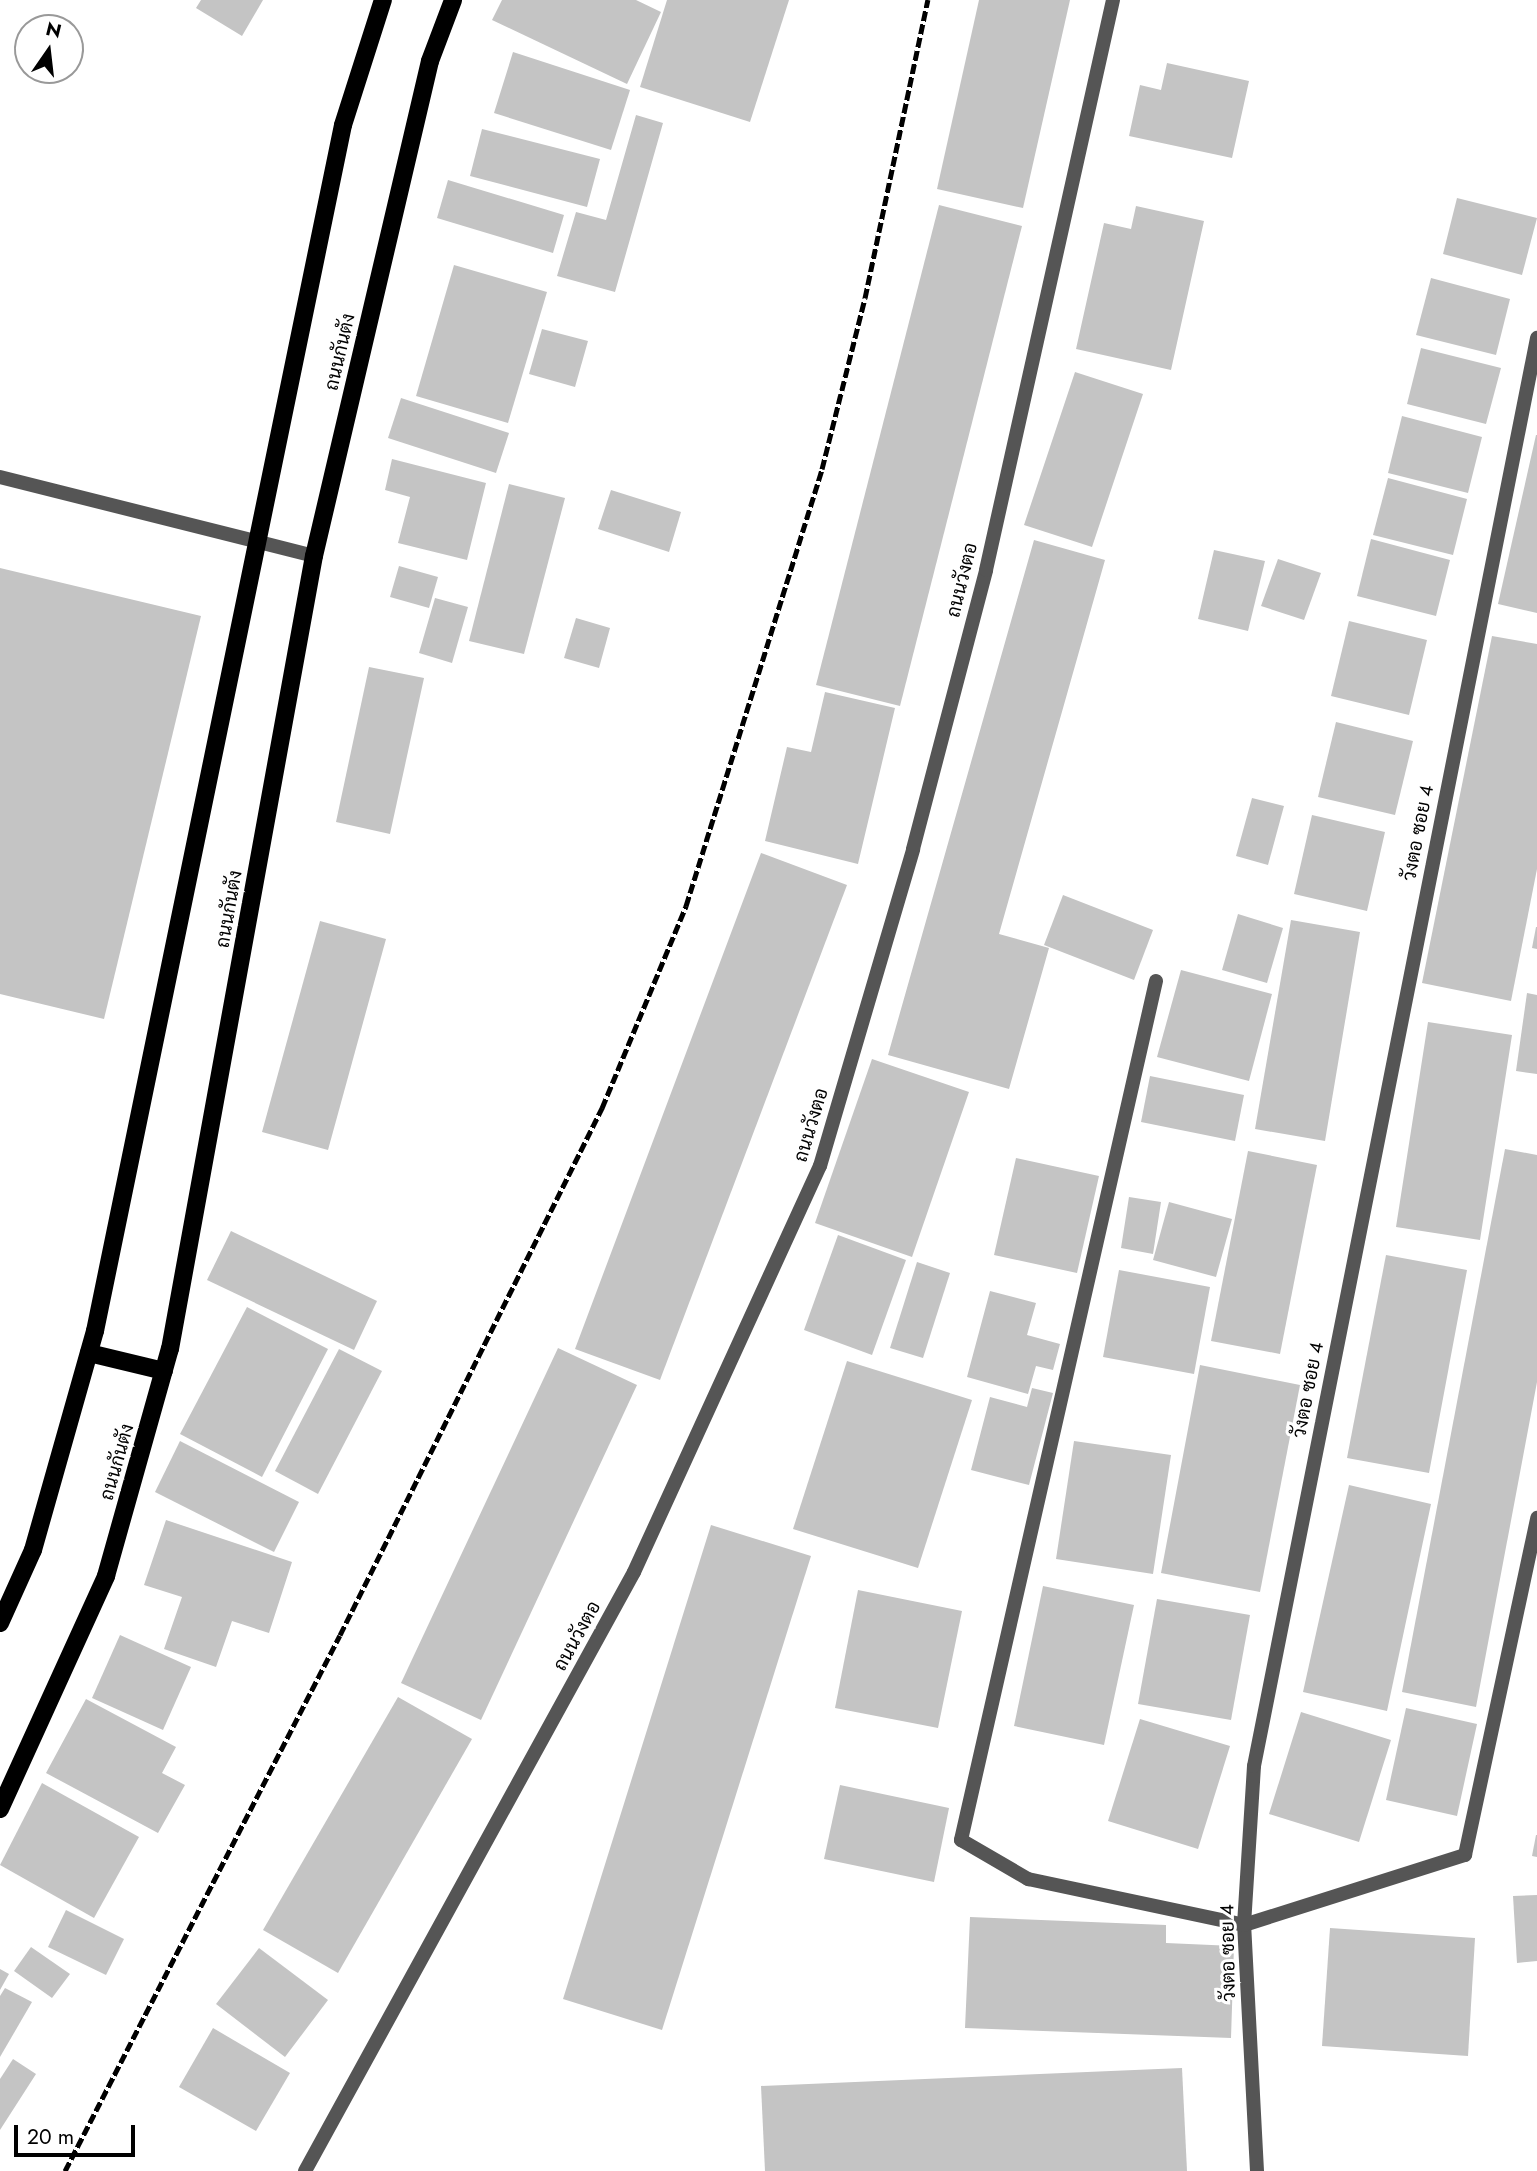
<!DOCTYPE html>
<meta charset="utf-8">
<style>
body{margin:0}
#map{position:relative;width:1537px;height:2171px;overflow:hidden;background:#fff;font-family:Jost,Sarabun,sans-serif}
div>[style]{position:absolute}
.building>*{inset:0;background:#c4c4c4}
.street>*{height:14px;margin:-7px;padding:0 7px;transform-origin:7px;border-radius:7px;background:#555}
.primary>*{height:18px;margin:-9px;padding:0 9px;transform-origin:9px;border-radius:9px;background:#000}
.rail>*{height:5px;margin-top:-2.5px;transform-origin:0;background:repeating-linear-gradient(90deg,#000 0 10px,transparent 0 13.5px)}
span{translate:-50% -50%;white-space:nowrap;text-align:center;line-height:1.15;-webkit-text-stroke:6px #fff;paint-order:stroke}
.street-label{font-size:19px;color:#000}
.north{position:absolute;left:14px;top:14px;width:70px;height:70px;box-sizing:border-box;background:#fff;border:2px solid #999;border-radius:50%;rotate:14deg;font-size:19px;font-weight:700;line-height:28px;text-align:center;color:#000}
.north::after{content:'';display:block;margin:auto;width:24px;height:32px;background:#000;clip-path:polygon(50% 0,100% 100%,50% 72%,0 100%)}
.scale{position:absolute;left:14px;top:2125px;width:121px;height:32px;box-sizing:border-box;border:4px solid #000;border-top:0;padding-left:9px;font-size:21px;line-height:24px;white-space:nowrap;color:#000;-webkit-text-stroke:5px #fff;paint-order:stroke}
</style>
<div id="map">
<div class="building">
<i style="clip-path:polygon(201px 0,263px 0,242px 36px,196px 8px)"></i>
<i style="clip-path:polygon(502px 0,636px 0,661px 12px,627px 84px,492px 20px)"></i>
<i style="clip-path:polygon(667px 0,789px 0,750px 122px,640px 87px)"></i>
<i style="clip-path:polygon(979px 0,1070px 0,1023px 208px,937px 189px)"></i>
<i style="clip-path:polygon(513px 52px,630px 90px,611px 150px,494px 113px)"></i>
<i style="clip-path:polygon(1167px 63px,1249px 81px,1232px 158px,1129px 136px,1140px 85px,1161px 90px)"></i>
<i style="clip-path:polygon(636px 115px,663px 123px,615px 292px,557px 276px,576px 212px,606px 220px)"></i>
<i style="clip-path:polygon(482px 129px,600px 159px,587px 207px,470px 176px)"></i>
<i style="clip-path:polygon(448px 180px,564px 215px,553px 253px,437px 218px)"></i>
<i style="clip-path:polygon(1457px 198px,1537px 218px,1522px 275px,1443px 254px)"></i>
<i style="clip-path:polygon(939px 205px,1022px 226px,900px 706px,816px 685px)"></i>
<i style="clip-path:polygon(1136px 206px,1204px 221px,1171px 370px,1076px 349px,1104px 223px,1131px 229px)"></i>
<i style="clip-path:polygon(454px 265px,547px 292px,508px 423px,416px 396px)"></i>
<i style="clip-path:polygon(1431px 278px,1510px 299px,1496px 355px,1416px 335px)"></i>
<i style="clip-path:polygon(542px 329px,588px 341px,575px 387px,529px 374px)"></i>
<i style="clip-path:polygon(1421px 348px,1501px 368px,1486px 424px,1407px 404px)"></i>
<i style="clip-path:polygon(1075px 372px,1143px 394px,1092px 547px,1024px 525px)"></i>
<i style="clip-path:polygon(401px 398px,509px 433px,496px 473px,388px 438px)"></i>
<i style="clip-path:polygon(1402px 416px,1482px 437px,1468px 493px,1388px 473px)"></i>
<i style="clip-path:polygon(1536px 435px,1537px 435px,1537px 613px,1498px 604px)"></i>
<i style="clip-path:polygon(392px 459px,486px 483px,467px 560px,398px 543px,410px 497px,385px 490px)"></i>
<i style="clip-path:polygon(1388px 478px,1467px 499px,1453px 555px,1373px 535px)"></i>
<i style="clip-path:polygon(509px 484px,565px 498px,524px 654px,469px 641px)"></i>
<i style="clip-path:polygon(611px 490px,681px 512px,669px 552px,598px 529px)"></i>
<i style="clip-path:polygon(1371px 539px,1450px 560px,1436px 616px,1357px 596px)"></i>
<i style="clip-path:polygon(1034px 540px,1105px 560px,999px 934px,1049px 948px,1009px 1089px,888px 1055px)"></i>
<i style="clip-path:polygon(1214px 550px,1265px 561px,1248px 631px,1198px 619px)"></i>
<i style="clip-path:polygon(1278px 559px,1321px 573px,1304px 620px,1261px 606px)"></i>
<i style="clip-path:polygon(399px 566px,438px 577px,429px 608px,390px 597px)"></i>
<i style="clip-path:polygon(0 568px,201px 616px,104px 1019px,0 994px)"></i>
<i style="clip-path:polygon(435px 598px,468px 607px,452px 663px,419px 653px)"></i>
<i style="clip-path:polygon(576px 618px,610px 628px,599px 668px,564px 658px)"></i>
<i style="clip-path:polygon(1349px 621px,1427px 640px,1409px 715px,1331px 696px)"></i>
<i style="clip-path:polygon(1492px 636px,1537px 644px,1537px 869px,1511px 1001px,1422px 983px)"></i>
<i style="clip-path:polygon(369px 667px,424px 678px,390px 834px,336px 822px)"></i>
<i style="clip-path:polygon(825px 692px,895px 708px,858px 864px,765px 841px,787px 747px,811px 752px)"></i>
<i style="clip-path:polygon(1336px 722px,1413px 741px,1395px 815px,1318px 797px)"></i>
<i style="clip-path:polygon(1252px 798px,1284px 806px,1268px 865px,1236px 856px)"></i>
<i style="clip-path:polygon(1312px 815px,1385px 832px,1367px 911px,1294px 894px)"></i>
<i style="clip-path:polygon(761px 853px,847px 885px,660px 1380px,575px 1349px)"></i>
<i style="clip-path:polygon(1063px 895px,1153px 930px,1134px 980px,1044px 945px)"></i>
<i style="clip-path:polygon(1238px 914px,1283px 928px,1267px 983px,1222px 970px)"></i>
<i style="clip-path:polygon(1291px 920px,1360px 932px,1325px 1141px,1255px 1129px)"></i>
<i style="clip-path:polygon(320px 921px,386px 939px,328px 1150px,262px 1132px)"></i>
<i style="clip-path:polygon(1536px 927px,1537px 927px,1537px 949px,1532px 948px)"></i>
<i style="clip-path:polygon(1181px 970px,1272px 994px,1249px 1081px,1157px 1057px)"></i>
<i style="clip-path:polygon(1527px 993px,1537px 995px,1537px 1074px,1516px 1071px)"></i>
<i style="clip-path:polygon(1428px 1022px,1512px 1035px,1480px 1240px,1396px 1227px)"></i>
<i style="clip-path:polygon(872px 1059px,969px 1092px,912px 1257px,815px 1223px)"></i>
<i style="clip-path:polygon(1150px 1076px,1244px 1095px,1235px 1141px,1141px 1122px)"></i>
<i style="clip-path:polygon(1505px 1149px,1537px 1155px,1537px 1382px,1476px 1707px,1402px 1692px)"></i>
<i style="clip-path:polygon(1248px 1151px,1317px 1165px,1280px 1354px,1211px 1341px)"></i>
<i style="clip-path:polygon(1016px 1158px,1099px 1176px,1077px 1273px,994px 1255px)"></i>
<i style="clip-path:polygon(1129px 1197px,1161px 1202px,1153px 1254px,1121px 1248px)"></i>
<i style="clip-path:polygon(1169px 1202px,1232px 1219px,1216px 1277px,1153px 1260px)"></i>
<i style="clip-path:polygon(231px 1231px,377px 1301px,354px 1350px,207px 1280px)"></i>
<i style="clip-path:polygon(838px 1235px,906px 1260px,872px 1355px,804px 1330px)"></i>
<i style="clip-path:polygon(1386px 1255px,1467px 1270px,1429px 1473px,1347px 1458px)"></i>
<i style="clip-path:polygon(917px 1262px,950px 1273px,923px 1358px,890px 1348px)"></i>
<i style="clip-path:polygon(1119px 1270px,1210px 1287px,1194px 1374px,1103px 1357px)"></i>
<i style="clip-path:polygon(990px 1291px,1036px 1303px,1027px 1335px,1060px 1344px,1053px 1370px,1036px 1366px,1028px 1394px,967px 1377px)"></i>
<i style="clip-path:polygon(247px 1307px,328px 1349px,262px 1477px,180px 1434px)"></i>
<i style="clip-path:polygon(558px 1348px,637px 1385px,481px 1720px,401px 1683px)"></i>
<i style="clip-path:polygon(339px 1349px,382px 1371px,318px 1494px,275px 1471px)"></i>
<i style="clip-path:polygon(847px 1361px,972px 1400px,918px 1568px,793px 1529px)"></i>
<i style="clip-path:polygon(1200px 1365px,1300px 1385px,1260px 1592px,1161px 1573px)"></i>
<i style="clip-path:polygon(1032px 1388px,1053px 1393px,1029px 1485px,971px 1470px,990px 1397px,1027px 1407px)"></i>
<i style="clip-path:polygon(180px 1441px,299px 1502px,274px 1552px,155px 1492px)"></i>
<i style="clip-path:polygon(1074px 1441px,1171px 1455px,1153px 1574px,1056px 1559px)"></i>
<i style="clip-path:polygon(1349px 1485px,1431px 1504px,1387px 1711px,1303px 1692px)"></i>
<i style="clip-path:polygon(166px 1520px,292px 1562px,269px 1633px,232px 1621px,216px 1667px,164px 1649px,182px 1597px,144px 1585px)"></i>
<i style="clip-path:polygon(711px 1525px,811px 1556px,662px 2030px,563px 1999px)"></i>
<i style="clip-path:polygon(1043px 1586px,1134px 1605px,1104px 1745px,1014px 1726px)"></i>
<i style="clip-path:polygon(858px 1590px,962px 1611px,938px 1728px,835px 1708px)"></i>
<i style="clip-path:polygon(1157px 1599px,1250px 1615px,1231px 1720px,1138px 1704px)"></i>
<i style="clip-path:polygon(120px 1635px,191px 1667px,163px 1730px,92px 1698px)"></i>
<i style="clip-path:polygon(398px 1697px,472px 1739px,338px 1973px,263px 1930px)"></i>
<i style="clip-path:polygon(86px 1699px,176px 1747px,162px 1773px,185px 1785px,158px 1833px,46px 1773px)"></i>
<i style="clip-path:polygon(1406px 1708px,1477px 1724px,1457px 1816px,1386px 1800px)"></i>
<i style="clip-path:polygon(1301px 1712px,1391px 1740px,1359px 1842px,1269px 1814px)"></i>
<i style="clip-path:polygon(1140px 1719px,1230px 1746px,1198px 1849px,1108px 1821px)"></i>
<i style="clip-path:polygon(42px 1783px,139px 1837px,94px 1918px,0 1865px)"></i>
<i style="clip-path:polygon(840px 1785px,949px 1808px,934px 1882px,824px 1859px)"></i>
<i style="clip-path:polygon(1536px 1835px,1537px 1835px,1537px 1857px,1532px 1856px)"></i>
<i style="clip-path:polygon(1537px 1895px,1537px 1961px,1517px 1963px,1513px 1896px)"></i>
<i style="clip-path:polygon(66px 1910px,124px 1939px,106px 1975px,48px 1947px)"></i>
<i style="clip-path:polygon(970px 1917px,1166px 1925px,1166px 1943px,1234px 1946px,1231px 2038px,965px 2028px)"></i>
<i style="clip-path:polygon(1330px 1928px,1475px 1938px,1468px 2056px,1322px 2046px)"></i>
<i style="clip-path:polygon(31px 1947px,70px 1974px,52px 1998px,14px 1971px)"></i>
<i style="clip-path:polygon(259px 1948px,328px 2000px,285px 2057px,216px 2004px)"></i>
<i style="clip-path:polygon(0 1969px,9px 1974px,0 1990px)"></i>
<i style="clip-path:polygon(5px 1988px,32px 2002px,0 2057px,0 1996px)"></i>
<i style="clip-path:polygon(213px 2028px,290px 2073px,256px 2131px,179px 2087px)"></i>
<i style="clip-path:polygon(13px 2059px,36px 2074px,0 2130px,0 2079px)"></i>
<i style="clip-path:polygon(1182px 2068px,1187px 2171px,765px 2171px,761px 2086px)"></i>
</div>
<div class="street">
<i style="left:0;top:477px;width:324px;rotate:14.1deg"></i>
<i style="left:1156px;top:981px;width:881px;rotate:102.79deg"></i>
<i style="left:961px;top:1840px;width:78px;rotate:30.2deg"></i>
<i style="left:1028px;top:1879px;width:221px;rotate:12deg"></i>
<i style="left:1244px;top:1925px;width:232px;rotate:-17.6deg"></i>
<i style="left:1465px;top:1855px;width:345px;rotate:-77.9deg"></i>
<i style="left:305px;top:2171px;width:683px;rotate:-61.22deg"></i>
<i style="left:634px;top:1572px;width:447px;rotate:-65.4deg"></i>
<i style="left:820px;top:1166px;width:330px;rotate:-73.6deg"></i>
<i style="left:913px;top:849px;width:288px;rotate:-75.3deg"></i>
<i style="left:986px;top:570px;width:584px;rotate:-77.44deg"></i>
<i style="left:1257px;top:2171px;width:246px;rotate:-93deg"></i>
<i style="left:1244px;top:1925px;width:159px;rotate:-86.4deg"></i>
<i style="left:1254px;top:1766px;width:1456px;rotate:-78.79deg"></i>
</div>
<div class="primary">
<i style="left:89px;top:1353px;width:77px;rotate:13.5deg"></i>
<i style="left:0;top:1623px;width:80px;rotate:-65.7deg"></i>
<i style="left:33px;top:1550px;width:228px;rotate:-74.2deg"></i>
<i style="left:95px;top:1331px;width:1231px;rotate:-78.38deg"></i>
<i style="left:343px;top:125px;width:131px;rotate:-72.3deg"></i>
<i style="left:0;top:1809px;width:256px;rotate:-65.5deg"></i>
<i style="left:106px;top:1576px;width:236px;rotate:-74.3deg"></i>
<i style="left:170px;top:1349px;width:806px;rotate:-79.71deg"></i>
<i style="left:314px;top:556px;width:508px;rotate:-76.81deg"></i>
<i style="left:430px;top:61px;width:65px;rotate:-69.3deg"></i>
</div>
<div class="rail">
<i style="left:65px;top:2171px;width:602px;rotate:-62.84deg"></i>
<i style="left:340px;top:1635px;width:589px;rotate:-63.57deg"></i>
<i style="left:602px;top:1108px;width:219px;rotate:-67.4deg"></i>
<i style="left:686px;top:906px;width:458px;rotate:-72.7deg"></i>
<i style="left:822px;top:469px;width:176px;rotate:-75.9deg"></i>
<i style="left:865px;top:298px;width:305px;rotate:-78.1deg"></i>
</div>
<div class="street-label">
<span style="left:340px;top:352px;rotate:-77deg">ถนนกันตัง</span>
<span style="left:962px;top:580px;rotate:-76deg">ถนนวังตอ</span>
<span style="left:1418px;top:833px;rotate:-79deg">วังตอ ซอย 4</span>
<span style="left:229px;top:909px;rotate:-80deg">ถนนกันตัง</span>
<span style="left:811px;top:1125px;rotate:-73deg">ถนนวังตอ</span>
<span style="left:1308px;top:1390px;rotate:-79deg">วังตอ ซอย 4</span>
<span style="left:117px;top:1462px;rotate:-74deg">ถนนกันตัง</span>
<span style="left:577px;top:1636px;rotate:-61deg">ถนนวังตอ</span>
<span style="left:1228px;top:1953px;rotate:-91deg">วังตอ ซอย 4</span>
</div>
<div class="north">N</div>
<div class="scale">20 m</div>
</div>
